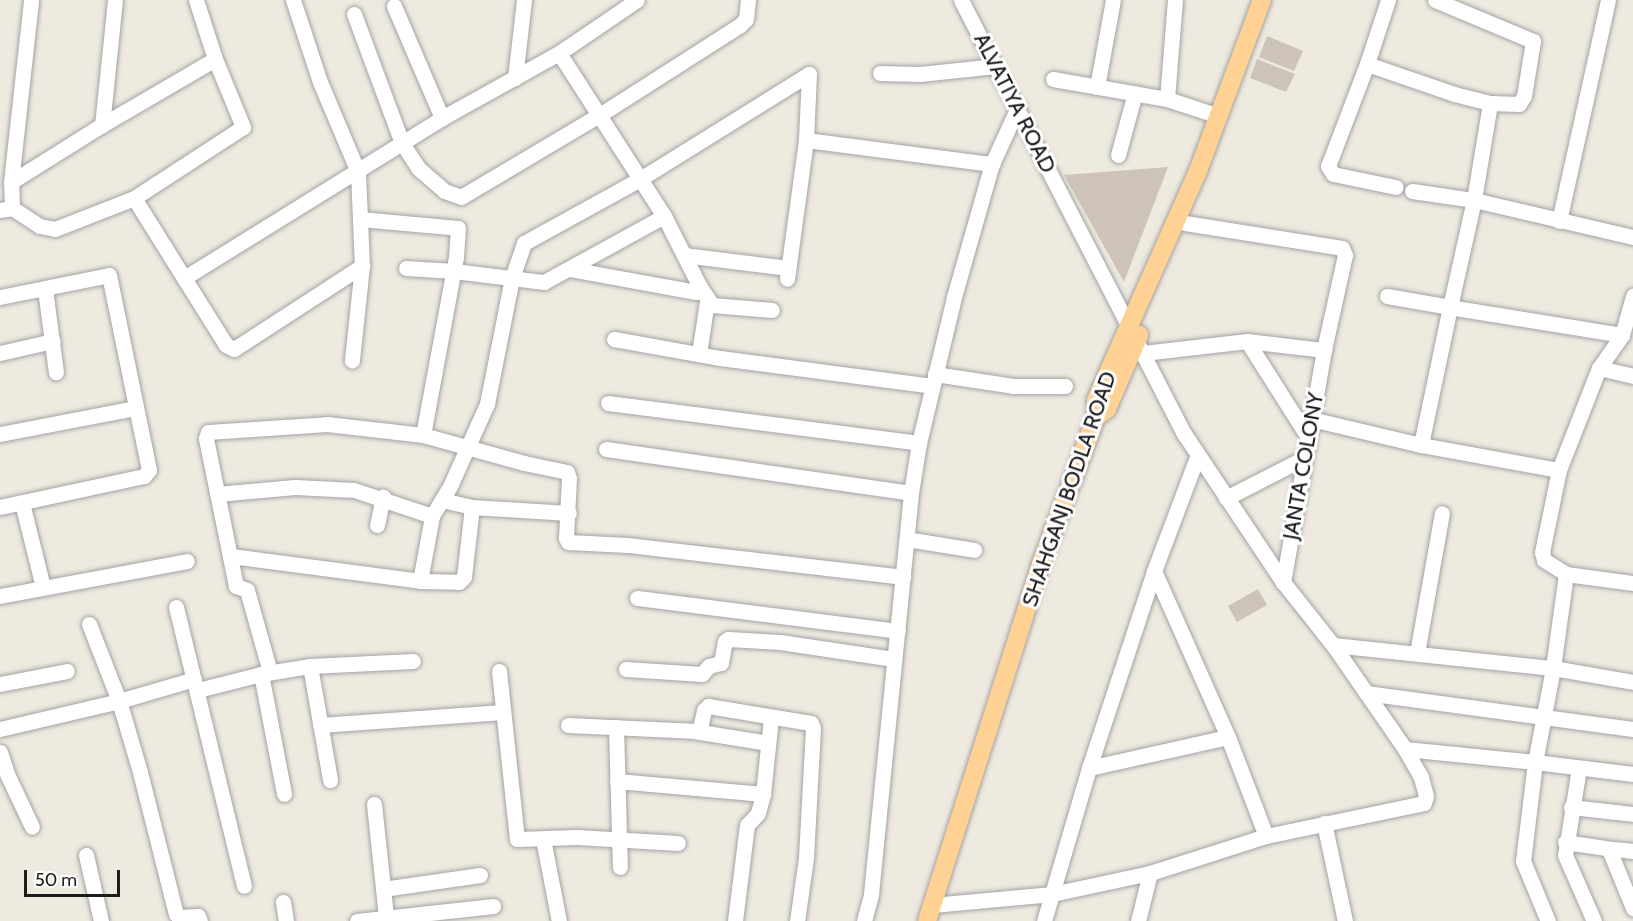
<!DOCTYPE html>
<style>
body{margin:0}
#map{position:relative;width:1633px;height:921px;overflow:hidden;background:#eeeae0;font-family:Cabin,sans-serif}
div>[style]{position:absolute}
.building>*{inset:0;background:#cec3b9}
.roads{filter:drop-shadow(0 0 2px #a3a3a3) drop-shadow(0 0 2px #a3a3a3)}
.minor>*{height:15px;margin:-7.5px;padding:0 7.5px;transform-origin:7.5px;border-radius:7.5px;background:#fff}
.major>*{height:18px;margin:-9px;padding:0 9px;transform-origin:9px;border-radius:9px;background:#ffd294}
span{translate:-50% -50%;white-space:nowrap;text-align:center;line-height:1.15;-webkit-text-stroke:6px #fff;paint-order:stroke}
.street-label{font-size:22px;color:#1c1c1c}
.scale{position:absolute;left:24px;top:870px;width:96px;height:27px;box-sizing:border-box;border:3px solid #1c1c1c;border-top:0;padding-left:8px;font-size:18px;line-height:21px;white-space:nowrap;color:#1c1c1c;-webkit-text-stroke:4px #fff;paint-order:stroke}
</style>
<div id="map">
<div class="building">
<i style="clip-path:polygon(1267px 36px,1303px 51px,1294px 71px,1259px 57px)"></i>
<i style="clip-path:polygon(1257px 59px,1295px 74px,1286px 92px,1250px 78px)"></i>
<i style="clip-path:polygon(1168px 167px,1124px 282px,1064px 175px)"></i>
<i style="clip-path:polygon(1258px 589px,1267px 605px,1237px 622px,1228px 606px)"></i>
</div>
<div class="roads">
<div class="minor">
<i style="left:115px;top:0;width:126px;rotate:95.9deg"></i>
<i style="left:102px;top:125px;width:131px;rotate:-30.3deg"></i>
<i style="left:196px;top:0;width:62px;rotate:72.1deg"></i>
<i style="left:215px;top:59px;width:74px;rotate:67.6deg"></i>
<i style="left:243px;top:127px;width:130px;rotate:146.9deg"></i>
<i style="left:134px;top:198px;width:94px;rotate:58deg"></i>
<i style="left:184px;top:278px;width:304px;rotate:-31.8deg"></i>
<i style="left:442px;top:118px;width:134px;rotate:-29.1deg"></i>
<i style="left:559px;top:53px;width:94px;rotate:-34.2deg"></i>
<i style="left:293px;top:0;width:86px;rotate:71.8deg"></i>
<i style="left:320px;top:82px;width:98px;rotate:67.1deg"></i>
<i style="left:358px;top:172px;width:94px;rotate:87.6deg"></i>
<i style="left:362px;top:266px;width:95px;rotate:96.1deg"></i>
<i style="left:961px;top:0;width:489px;rotate:62.8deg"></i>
<i style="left:1185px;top:435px;width:177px;rotate:56.3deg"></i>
<i style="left:1283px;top:582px;width:80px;rotate:51.6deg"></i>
<i style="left:1333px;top:645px;width:221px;rotate:6deg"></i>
<i style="left:1553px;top:668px;width:81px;rotate:9.9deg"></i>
<i style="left:1388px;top:0;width:67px;rotate:108.2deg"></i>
<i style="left:1367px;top:64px;width:92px;rotate:19deg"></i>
<i style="left:1454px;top:94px;width:37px;rotate:14deg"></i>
<i style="left:1490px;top:103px;width:29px;rotate:2deg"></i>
<i style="left:1519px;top:104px;width:9px;rotate:-58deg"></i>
<i style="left:1524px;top:96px;width:56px;rotate:-80.7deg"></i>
<i style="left:1533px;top:41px;width:106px;rotate:-157.3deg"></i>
<i style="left:394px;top:6px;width:122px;rotate:66.8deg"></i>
<i style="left:354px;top:14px;width:138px;rotate:69.6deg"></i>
<i style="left:402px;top:143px;width:30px;rotate:57deg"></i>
<i style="left:418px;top:168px;width:35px;rotate:41deg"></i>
<i style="left:444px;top:191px;width:18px;rotate:19deg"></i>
<i style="left:461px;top:197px;width:163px;rotate:-30.7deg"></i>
<i style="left:601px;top:114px;width:165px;rotate:-32.6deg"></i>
<i style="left:740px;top:25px;width:8px;rotate:-45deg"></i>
<i style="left:746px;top:19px;width:19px;rotate:-84deg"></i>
<i style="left:559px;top:53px;width:194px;rotate:57.2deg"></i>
<i style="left:664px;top:216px;width:80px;rotate:63.1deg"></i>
<i style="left:700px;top:287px;width:6px;rotate:129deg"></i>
<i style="left:696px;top:292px;width:129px;rotate:-169.7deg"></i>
<i style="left:1367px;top:64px;width:109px;rotate:110.9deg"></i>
<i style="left:1328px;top:166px;width:9px;rotate:58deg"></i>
<i style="left:1333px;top:174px;width:64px;rotate:11.7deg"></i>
<i style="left:880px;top:73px;width:40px;rotate:1.4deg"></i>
<i style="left:920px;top:74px;width:76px;rotate:-6deg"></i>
<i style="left:515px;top:78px;width:79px;rotate:-83.4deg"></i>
<i style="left:1053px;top:79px;width:116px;rotate:10deg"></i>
<i style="left:1167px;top:99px;width:55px;rotate:18.1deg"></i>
<i style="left:1097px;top:87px;width:88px;rotate:-79.6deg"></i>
<i style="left:1167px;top:99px;width:99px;rotate:-85.4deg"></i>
<i style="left:806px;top:140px;width:188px;rotate:7.4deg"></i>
<i style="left:1118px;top:155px;width:64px;rotate:-74.7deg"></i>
<i style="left:11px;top:182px;width:107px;rotate:-32.1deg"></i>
<i style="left:1412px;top:191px;width:63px;rotate:8.3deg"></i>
<i style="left:1474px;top:200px;width:163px;rotate:13.1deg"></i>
<i style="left:12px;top:208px;width:26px;rotate:-92deg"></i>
<i style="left:11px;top:182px;width:183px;rotate:-83.7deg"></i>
<i style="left:0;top:210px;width:12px;rotate:-9deg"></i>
<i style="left:12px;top:208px;width:33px;rotate:33deg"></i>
<i style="left:40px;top:226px;width:15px;rotate:11deg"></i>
<i style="left:55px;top:229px;width:85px;rotate:-21.4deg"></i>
<i style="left:360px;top:219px;width:98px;rotate:5.2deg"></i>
<i style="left:458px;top:228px;width:29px;rotate:94deg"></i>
<i style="left:456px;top:257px;width:181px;rotate:100.5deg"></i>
<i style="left:1559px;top:221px;width:226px;rotate:-77.5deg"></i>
<i style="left:1185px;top:223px;width:159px;rotate:9deg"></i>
<i style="left:1342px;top:248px;width:8px;rotate:67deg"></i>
<i style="left:1345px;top:255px;width:97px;rotate:102.5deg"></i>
<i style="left:684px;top:255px;width:105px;rotate:7.1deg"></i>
<i style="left:406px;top:268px;width:48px;rotate:3.6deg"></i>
<i style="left:454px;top:271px;width:91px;rotate:7deg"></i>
<i style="left:544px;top:282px;width:137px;rotate:-28.8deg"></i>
<i style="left:184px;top:278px;width:79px;rotate:57.9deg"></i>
<i style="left:226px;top:345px;width:9px;rotate:27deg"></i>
<i style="left:234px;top:349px;width:153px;rotate:-33deg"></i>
<i style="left:700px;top:287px;width:22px;rotate:56deg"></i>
<i style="left:712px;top:305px;width:60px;rotate:4.8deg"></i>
<i style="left:45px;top:289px;width:84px;rotate:82.5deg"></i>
<i style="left:1387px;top:296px;width:64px;rotate:9.9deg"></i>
<i style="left:1450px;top:307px;width:110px;rotate:-77.4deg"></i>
<i style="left:1474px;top:200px;width:98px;rotate:-80.6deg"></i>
<i style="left:0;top:297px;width:111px;rotate:-11.4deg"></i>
<i style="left:109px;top:275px;width:199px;rotate:78.4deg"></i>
<i style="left:149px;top:470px;width:8px;rotate:130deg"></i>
<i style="left:144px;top:476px;width:147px;rotate:167.9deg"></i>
<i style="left:1622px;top:335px;width:174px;rotate:-170.8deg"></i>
<i style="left:1450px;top:307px;width:141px;rotate:101.9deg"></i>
<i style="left:1421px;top:445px;width:140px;rotate:10.3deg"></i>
<i style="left:1559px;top:470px;width:110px;rotate:-68.6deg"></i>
<i style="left:1599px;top:368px;width:40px;rotate:-55.1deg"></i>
<i style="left:1622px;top:335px;width:41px;rotate:-74.2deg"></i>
<i style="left:614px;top:339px;width:108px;rotate:10.2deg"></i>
<i style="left:720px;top:358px;width:214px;rotate:7.5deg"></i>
<i style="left:1247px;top:341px;width:114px;rotate:57.6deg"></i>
<i style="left:0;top:353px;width:54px;rotate:-12.8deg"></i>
<i style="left:1143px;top:353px;width:105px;rotate:-6.6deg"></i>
<i style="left:1247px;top:341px;width:78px;rotate:6.7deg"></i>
<i style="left:1324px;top:350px;width:236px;rotate:100deg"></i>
<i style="left:699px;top:354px;width:54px;rotate:-81.4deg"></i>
<i style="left:1599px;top:368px;width:35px;rotate:13deg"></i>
<i style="left:935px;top:374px;width:79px;rotate:8.7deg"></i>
<i style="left:1013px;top:386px;width:52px"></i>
<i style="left:608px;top:403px;width:314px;rotate:7.3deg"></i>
<i style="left:1311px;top:419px;width:113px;rotate:13.3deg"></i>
<i style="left:0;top:434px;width:137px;rotate:-10.9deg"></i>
<i style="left:606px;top:449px;width:308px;rotate:8.2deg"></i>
<i style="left:1559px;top:470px;width:84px;rotate:101.7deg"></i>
<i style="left:1542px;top:552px;width:8px;rotate:76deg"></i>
<i style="left:1544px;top:560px;width:26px;rotate:32deg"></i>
<i style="left:1566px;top:574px;width:95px;rotate:97.9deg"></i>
<i style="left:1553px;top:668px;width:96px;rotate:100.8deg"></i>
<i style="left:1535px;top:762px;width:99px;rotate:7deg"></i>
<i style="left:217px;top:494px;width:78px;rotate:-5.1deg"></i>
<i style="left:295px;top:487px;width:59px;rotate:2.9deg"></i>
<i style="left:354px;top:490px;width:82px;rotate:18.4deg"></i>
<i style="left:1226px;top:498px;width:88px;rotate:-27.1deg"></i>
<i style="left:442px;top:500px;width:31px;rotate:13deg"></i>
<i style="left:472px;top:507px;width:97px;rotate:3.5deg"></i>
<i style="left:22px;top:503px;width:87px;rotate:76deg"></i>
<i style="left:377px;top:525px;width:29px;rotate:-78deg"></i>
<i style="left:907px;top:539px;width:68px;rotate:9.3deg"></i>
<i style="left:231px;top:556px;width:191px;rotate:7.5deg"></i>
<i style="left:420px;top:581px;width:39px;rotate:1deg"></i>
<i style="left:459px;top:582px;width:7px;rotate:-45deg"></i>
<i style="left:464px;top:577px;width:70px;rotate:-83.5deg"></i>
<i style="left:1566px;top:574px;width:68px;rotate:7.7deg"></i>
<i style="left:420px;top:581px;width:66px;rotate:-79.5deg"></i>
<i style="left:432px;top:516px;width:37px;rotate:-59deg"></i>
<i style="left:451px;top:484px;width:88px;rotate:-65.8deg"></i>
<i style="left:487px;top:404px;width:128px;rotate:-78.8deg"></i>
<i style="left:512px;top:278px;width:37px;rotate:-71deg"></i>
<i style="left:524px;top:243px;width:132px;rotate:-28.9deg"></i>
<i style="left:640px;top:179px;width:199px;rotate:-31.9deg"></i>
<i style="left:809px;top:74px;width:66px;rotate:92.6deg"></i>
<i style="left:806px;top:140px;width:140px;rotate:97.8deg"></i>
<i style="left:0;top:596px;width:190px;rotate:-10.6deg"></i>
<i style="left:637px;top:598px;width:263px;rotate:7.2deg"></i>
<i style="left:176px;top:607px;width:287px;rotate:76.3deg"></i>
<i style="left:89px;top:624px;width:83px;rotate:68.7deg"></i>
<i style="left:119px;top:701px;width:74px;rotate:73.5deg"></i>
<i style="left:140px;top:772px;width:146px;rotate:75.8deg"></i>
<i style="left:176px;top:914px;width:5px;rotate:37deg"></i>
<i style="left:180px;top:917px;width:18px;rotate:-3deg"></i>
<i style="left:198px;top:916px;width:5px;rotate:68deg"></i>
<i style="left:1333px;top:645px;width:126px;rotate:55.3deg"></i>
<i style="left:1405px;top:749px;width:131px;rotate:5.7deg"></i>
<i style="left:1535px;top:762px;width:100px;rotate:96.9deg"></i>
<i style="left:1523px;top:861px;width:65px;rotate:67.4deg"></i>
<i style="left:1417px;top:653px;width:142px;rotate:-79.9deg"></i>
<i style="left:310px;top:666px;width:116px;rotate:80deg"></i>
<i style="left:626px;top:669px;width:76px;rotate:3.8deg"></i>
<i style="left:702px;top:674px;width:11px;rotate:-49deg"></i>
<i style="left:709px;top:666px;width:12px;rotate:-14deg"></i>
<i style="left:721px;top:663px;width:22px;rotate:-80deg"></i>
<i style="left:725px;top:641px;width:4px;rotate:-34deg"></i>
<i style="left:728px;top:639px;width:52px;rotate:3.3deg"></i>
<i style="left:780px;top:642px;width:115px;rotate:8.5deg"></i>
<i style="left:499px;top:671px;width:169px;rotate:83.9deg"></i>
<i style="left:517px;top:839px;width:60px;rotate:-1.9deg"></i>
<i style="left:577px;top:837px;width:101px;rotate:3.4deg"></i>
<i style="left:270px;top:672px;width:85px;rotate:-105.7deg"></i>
<i style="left:247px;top:590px;width:12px;rotate:-160deg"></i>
<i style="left:236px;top:586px;width:151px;rotate:-101.5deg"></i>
<i style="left:206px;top:438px;width:6px;rotate:-72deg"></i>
<i style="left:208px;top:432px;width:119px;rotate:-3.8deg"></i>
<i style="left:327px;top:424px;width:97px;rotate:6.5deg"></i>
<i style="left:423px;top:435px;width:105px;rotate:15.5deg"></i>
<i style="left:524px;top:463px;width:44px;rotate:11.8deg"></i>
<i style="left:567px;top:472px;width:6px;rotate:72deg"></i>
<i style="left:569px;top:478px;width:60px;rotate:92.9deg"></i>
<i style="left:566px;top:538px;width:4px;rotate:63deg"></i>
<i style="left:568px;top:542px;width:60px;rotate:2.9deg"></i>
<i style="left:628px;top:545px;width:277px;rotate:6.6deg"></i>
<i style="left:261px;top:674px;width:122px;rotate:79.1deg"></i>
<i style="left:0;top:684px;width:68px;rotate:-11deg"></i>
<i style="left:198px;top:690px;width:65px;rotate:-14.3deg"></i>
<i style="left:261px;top:674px;width:50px;rotate:-9.3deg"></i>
<i style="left:310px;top:666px;width:103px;rotate:-2.8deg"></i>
<i style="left:1366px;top:693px;width:269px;rotate:7.7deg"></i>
<i style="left:320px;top:725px;width:183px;rotate:-4.1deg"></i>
<i style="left:568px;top:725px;width:129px;rotate:2.7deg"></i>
<i style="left:697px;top:731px;width:4px;rotate:-45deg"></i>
<i style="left:700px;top:728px;width:18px;rotate:-77deg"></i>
<i style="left:704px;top:710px;width:6px;rotate:-45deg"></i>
<i style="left:708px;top:706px;width:104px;rotate:9.4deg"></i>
<i style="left:811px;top:723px;width:5px;rotate:68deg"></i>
<i style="left:813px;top:728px;width:130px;rotate:93.1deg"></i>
<i style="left:806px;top:858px;width:64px;rotate:98.1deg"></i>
<i style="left:616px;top:727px;width:140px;rotate:88.4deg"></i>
<i style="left:0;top:729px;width:122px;rotate:-13.2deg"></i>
<i style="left:119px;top:701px;width:78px;rotate:-16.3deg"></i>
<i style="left:694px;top:731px;width:75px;rotate:9.2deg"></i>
<i style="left:0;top:752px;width:25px;rotate:72deg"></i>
<i style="left:8px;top:776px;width:56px;rotate:64.8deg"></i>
<i style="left:1089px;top:768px;width:142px;rotate:-12.6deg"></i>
<i style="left:1579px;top:768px;width:88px;rotate:99.1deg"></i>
<i style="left:1565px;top:855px;width:72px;rotate:66.3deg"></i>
<i style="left:617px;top:781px;width:147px;rotate:5.1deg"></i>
<i style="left:374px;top:804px;width:114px;rotate:83.9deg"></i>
<i style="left:1571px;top:807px;width:62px;rotate:6.4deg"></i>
<i style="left:1324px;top:823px;width:100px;rotate:77.9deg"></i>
<i style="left:1266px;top:836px;width:161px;rotate:-11.8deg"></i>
<i style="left:1424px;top:803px;width:7px;rotate:-74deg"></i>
<i style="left:1426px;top:796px;width:20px;rotate:-105deg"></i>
<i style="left:1421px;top:777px;width:32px;rotate:-120deg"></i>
<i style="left:543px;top:839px;width:84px;rotate:79deg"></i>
<i style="left:1565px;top:842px;width:49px;rotate:8.3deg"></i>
<i style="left:1633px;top:851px;width:20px;rotate:-174deg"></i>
<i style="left:1613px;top:849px;width:4px;rotate:135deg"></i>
<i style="left:1610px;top:852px;width:61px;rotate:67.7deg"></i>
<i style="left:86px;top:855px;width:68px;rotate:77.2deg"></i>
<i style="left:383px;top:889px;width:98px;rotate:-8.2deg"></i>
<i style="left:283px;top:902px;width:19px;rotate:81deg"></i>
<i style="left:932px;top:905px;width:121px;rotate:-5.2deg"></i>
<i style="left:1052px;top:894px;width:100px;rotate:-12.1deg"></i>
<i style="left:357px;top:921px;width:137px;rotate:-6.3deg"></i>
<i style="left:735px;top:921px;width:97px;rotate:-82.9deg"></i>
<i style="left:747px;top:825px;width:16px;rotate:-47deg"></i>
<i style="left:758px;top:813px;width:20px;rotate:-75deg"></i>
<i style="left:763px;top:794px;width:76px;rotate:-84deg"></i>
<i style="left:864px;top:921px;width:28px;rotate:-75deg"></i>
<i style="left:871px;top:894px;width:403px;rotate:-84.3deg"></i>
<i style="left:911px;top:493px;width:51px;rotate:-80.9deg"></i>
<i style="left:919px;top:443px;width:150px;rotate:-76.5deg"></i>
<i style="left:954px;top:297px;width:138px;rotate:-74.1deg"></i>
<i style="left:992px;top:164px;width:63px;rotate:-65.5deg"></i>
<i style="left:1044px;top:921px;width:159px;rotate:-73.6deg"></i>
<i style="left:1089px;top:768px;width:207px;rotate:-71.7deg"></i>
<i style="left:1154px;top:571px;width:122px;rotate:-69.3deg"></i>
<i style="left:1138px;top:921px;width:49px;rotate:-76deg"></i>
<i style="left:1150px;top:873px;width:122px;rotate:-17.7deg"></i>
<i style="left:1266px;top:836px;width:106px;rotate:-111deg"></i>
<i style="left:1228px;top:737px;width:182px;rotate:-114deg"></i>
</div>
<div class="major">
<i style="left:1096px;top:417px;width:14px;rotate:-36deg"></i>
<i style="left:1107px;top:409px;width:81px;rotate:-66.6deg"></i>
<i style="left:927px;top:921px;width:375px;rotate:-72.3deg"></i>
<i style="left:1041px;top:564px;width:157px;rotate:-69.5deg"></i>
<i style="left:1096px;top:417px;width:17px;rotate:-90deg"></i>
<i style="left:1096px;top:400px;width:251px;rotate:-66deg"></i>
<i style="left:1198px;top:171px;width:183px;rotate:-69.5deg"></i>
</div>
</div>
<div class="street-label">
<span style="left:1015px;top:103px;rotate:63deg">ALVATIYA ROAD</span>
<span style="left:1303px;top:466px;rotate:-80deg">JANTA COLONY</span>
<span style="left:1069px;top:489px;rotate:-71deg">SHAHGANJ BODLA ROAD</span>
</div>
<div class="scale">50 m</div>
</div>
